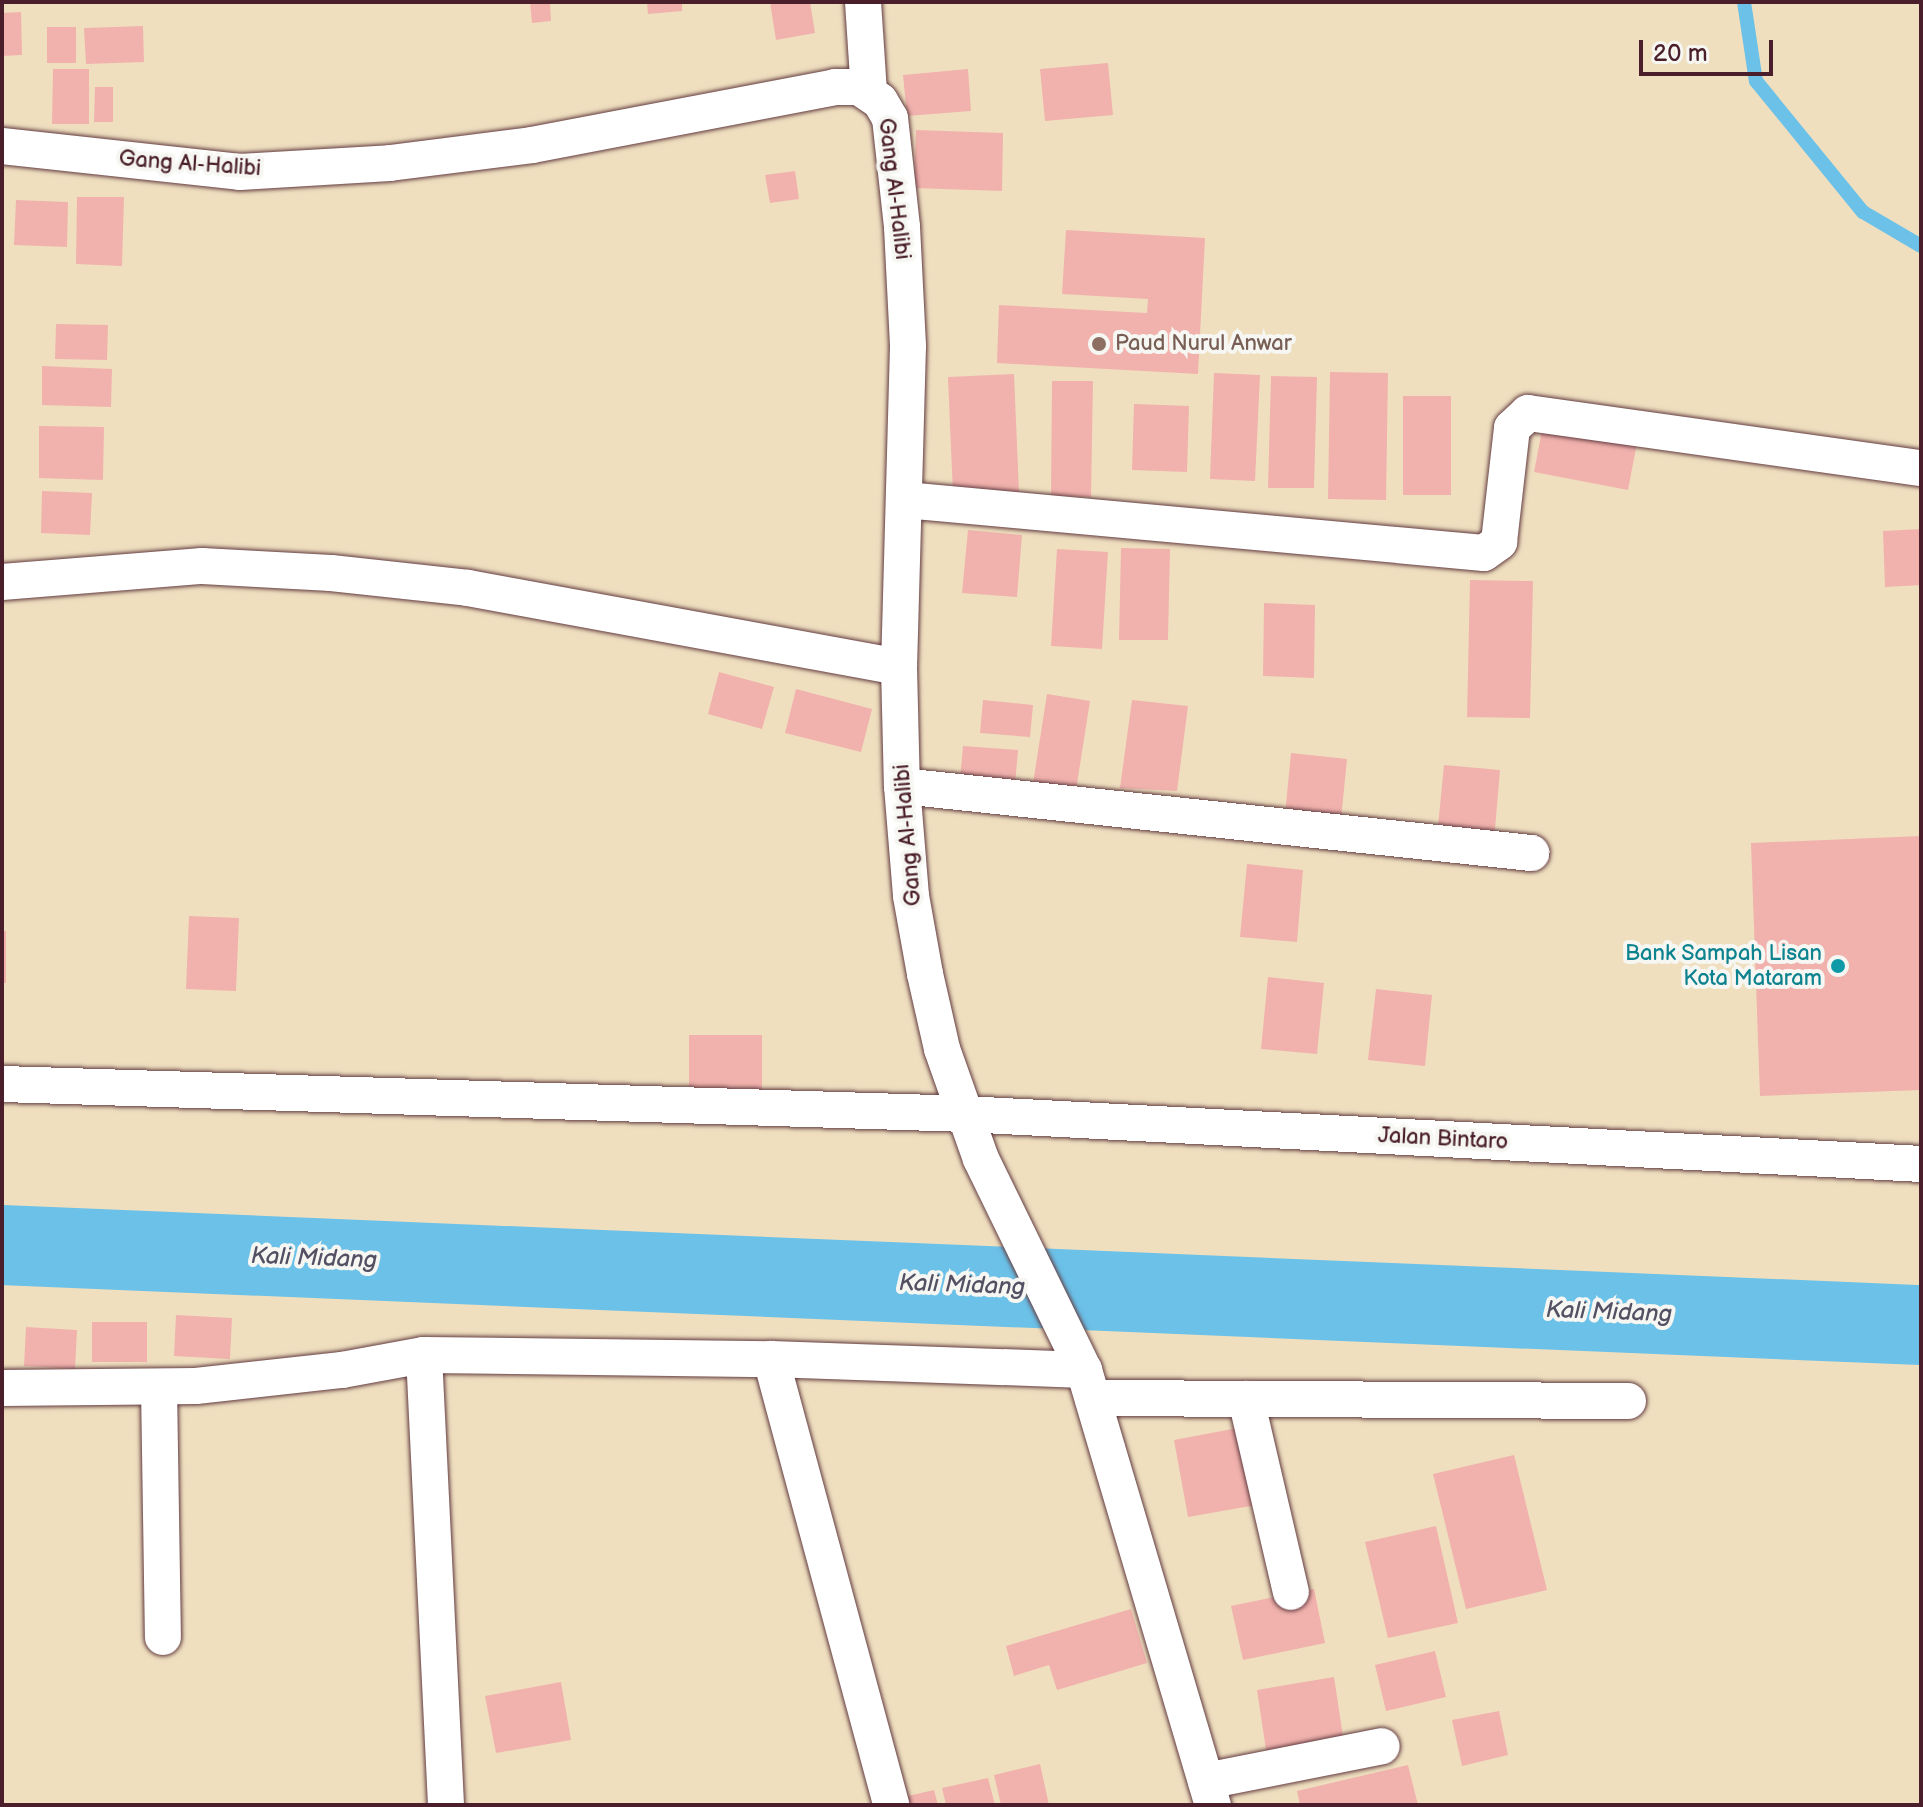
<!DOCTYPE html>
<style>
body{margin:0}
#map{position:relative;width:1923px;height:1807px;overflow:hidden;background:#efdfbf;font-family:"Balsamiq Sans",sans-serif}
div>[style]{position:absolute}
.stream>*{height:14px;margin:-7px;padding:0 7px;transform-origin:7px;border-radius:7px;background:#6bc1e8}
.river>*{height:80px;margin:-40px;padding:0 40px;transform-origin:40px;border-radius:40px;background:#6bc1e8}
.building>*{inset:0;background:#f1b2ad}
.roads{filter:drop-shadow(0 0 2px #633c41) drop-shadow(0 0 2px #633c41)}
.minor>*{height:36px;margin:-18px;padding:0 18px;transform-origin:18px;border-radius:18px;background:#fff}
.dots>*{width:22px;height:22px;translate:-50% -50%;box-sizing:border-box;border:4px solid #f6f6f2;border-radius:50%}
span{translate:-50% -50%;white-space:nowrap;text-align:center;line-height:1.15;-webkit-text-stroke:8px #f6f6f2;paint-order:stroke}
.street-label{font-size:22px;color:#4a1f2b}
.education-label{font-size:22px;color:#785e54}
.left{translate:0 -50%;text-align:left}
.culture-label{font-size:22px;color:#0d838f}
.right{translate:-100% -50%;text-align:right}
.water-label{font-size:24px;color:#545064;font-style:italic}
.frame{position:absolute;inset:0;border:4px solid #4a1f2b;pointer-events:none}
.scale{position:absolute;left:1639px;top:40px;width:134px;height:36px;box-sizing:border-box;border:4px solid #4a1f2b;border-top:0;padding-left:10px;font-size:24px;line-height:28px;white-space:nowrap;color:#4a1f2b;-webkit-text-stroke:6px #f6f6f2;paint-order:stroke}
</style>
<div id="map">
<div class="stream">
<i style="left:1744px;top:2px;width:80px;rotate:81.4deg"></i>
<i style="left:1756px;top:81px;width:169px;rotate:50.8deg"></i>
<i style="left:1863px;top:212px;width:67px;rotate:30.4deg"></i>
</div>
<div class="river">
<i style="left:2px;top:1245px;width:1921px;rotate:2.39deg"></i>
</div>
<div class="building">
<i style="clip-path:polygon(530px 2px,550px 2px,551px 21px,532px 23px)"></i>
<i style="clip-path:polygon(647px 2px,682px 2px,682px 11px,648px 14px)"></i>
<i style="clip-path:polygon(770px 2px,810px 2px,815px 33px,776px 40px)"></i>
<i style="clip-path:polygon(21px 12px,22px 55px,2px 56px,2px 13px)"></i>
<i style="clip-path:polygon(143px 26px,144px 62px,86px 64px,84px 28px)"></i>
<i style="clip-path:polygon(47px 27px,76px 27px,76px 63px,47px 63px)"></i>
<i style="clip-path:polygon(1108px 63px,1113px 115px,1045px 121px,1040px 69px)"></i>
<i style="clip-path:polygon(53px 69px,89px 69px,89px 124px,52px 124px)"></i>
<i style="clip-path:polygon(968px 69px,971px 111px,907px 116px,903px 75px)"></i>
<i style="clip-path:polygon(95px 87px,113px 87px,113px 122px,94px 122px)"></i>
<i style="clip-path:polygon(916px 130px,1003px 133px,1002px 191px,914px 188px)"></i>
<i style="clip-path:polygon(795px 171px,799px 199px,770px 203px,765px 175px)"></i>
<i style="clip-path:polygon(77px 197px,124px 197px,122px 266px,76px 264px)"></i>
<i style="clip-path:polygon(16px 200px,68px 202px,67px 247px,14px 245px)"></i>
<i style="clip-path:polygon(1066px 230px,1205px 238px,1198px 374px,997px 363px,999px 305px,1147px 313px,1148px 299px,1062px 294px)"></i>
<i style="clip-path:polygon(56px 324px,108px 325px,107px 360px,55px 359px)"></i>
<i style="clip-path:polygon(42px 366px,112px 369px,111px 407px,42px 405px)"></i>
<i style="clip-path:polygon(1330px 372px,1388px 373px,1386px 500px,1328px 499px)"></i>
<i style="clip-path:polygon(1214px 373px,1260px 375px,1255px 481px,1210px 479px)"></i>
<i style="clip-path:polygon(1014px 374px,1019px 492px,953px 495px,948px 377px)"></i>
<i style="clip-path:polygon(1271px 376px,1317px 377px,1314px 488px,1268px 488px)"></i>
<i style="clip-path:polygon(1052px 381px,1093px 381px,1091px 497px,1051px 496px)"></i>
<i style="clip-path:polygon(1403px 396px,1451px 396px,1451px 495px,1403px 495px)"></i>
<i style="clip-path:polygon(1134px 404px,1189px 406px,1187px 472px,1132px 470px)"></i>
<i style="clip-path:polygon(1543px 425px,1637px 443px,1628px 490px,1534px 472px)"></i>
<i style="clip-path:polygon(39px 426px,104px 427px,103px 480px,39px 478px)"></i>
<i style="clip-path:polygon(42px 491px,92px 493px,90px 535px,41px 533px)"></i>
<i style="clip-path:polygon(1921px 529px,1921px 585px,1885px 587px,1883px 531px)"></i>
<i style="clip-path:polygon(968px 530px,1022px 535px,1017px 597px,962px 593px)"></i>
<i style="clip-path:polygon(1121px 548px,1170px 549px,1168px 640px,1119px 640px)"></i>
<i style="clip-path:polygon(1057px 549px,1108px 552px,1102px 649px,1051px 646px)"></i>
<i style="clip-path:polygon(1470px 580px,1533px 581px,1530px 718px,1467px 717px)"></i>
<i style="clip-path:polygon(1264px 603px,1315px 605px,1314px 678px,1263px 676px)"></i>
<i style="clip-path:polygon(719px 672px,774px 687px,762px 729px,708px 714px)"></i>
<i style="clip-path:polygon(796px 689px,872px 709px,861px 752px,785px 733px)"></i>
<i style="clip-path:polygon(1047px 694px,1090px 701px,1074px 803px,1031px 796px)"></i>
<i style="clip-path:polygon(983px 700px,1033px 705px,1030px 737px,980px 733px)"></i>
<i style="clip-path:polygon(1132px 700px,1188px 706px,1177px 791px,1120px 788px)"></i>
<i style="clip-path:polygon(963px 746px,1018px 750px,1015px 785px,960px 779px)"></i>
<i style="clip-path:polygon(1291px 753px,1347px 759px,1340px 830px,1284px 825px)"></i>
<i style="clip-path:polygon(1444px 765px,1500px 770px,1494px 841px,1437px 836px)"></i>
<i style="clip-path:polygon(1921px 836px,1921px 1090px,1760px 1096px,1751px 843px)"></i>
<i style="clip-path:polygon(1247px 864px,1303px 870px,1297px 942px,1240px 937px)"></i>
<i style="clip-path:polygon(189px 916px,239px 918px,236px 991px,186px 989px)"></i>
<i style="clip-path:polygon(2px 931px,6px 931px,6px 983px,2px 983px)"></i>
<i style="clip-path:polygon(1268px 977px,1324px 983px,1317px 1054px,1261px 1049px)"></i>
<i style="clip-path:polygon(1376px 989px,1432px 995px,1425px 1066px,1368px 1060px)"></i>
<i style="clip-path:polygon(689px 1035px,762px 1035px,762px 1096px,689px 1096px)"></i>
<i style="clip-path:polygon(176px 1315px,232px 1318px,230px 1359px,174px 1356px)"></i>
<i style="clip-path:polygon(92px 1322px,147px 1322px,147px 1362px,92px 1362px)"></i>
<i style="clip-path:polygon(26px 1327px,77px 1330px,75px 1369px,24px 1366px)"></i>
<i style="clip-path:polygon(1248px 1426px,1262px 1504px,1188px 1517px,1174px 1440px)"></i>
<i style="clip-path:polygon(1514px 1455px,1547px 1590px,1466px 1609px,1433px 1474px)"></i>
<i style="clip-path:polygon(1436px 1526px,1458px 1623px,1388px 1638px,1365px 1542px)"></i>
<i style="clip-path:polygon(1314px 1589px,1325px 1643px,1243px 1660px,1231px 1606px)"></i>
<i style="clip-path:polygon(1131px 1609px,1147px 1663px,1057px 1690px,1049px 1665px,1014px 1676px,1006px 1646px)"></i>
<i style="clip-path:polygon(1435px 1651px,1446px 1697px,1386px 1711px,1375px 1665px)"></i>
<i style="clip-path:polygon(1334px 1677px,1345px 1750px,1268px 1763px,1257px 1690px)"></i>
<i style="clip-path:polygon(561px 1682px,571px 1740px,496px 1753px,485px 1696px)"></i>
<i style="clip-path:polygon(1499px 1711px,1508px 1755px,1462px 1766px,1452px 1720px)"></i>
<i style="clip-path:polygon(1040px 1764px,1049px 1805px,1001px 1805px,994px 1775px)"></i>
<i style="clip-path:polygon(1408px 1765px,1418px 1805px,1300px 1805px,1297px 1791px)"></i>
<i style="clip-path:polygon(988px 1778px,995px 1805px,946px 1805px,942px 1788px)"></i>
<i style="clip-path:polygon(934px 1790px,938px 1805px,901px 1805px,899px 1798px)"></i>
</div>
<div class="roads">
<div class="minor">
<i style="left:863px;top:2px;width:90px;rotate:86.2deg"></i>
<i style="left:2px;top:146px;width:239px;rotate:6.2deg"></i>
<i style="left:240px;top:172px;width:150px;rotate:-3.4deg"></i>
<i style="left:390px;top:163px;width:143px;rotate:-7.2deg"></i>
<i style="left:532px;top:145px;width:309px;rotate:-10.8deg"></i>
<i style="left:835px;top:87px;width:24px"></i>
<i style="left:859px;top:87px;width:25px;rotate:34deg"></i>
<i style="left:880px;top:101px;width:20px;rotate:60deg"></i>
<i style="left:890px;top:118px;width:110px;rotate:83.7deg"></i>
<i style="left:902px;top:227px;width:119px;rotate:87.1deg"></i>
<i style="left:908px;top:346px;width:321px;rotate:91.6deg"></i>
<i style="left:899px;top:667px;width:119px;rotate:88.6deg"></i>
<i style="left:902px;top:786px;width:110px;rotate:85.3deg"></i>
<i style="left:911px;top:896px;width:79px;rotate:79.8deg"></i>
<i style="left:925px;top:974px;width:77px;rotate:77.2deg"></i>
<i style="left:942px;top:1049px;width:117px;rotate:70.5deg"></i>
<i style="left:981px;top:1159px;width:235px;rotate:64deg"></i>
<i style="left:1084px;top:1370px;width:454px;rotate:73.5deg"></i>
<i style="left:905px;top:500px;width:581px;rotate:5.23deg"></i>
<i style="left:1484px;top:553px;width:19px;rotate:-36deg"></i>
<i style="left:1499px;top:542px;width:115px;rotate:-83.5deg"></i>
<i style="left:1512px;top:428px;width:22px;rotate:-43deg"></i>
<i style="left:1528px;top:413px;width:397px;rotate:8deg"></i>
<i style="left:2px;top:582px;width:201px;rotate:-4.6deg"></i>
<i style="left:202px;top:566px;width:129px;rotate:3.1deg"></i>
<i style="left:331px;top:573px;width:138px;rotate:6.2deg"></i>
<i style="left:468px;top:588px;width:438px;rotate:10.4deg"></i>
<i style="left:902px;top:786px;width:633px;rotate:6.08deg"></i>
<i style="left:2px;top:1084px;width:963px;rotate:1.78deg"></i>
<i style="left:965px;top:1114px;width:957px;rotate:2.99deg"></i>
<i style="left:424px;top:1355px;width:451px;rotate:87.2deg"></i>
<i style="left:771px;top:1359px;width:462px;rotate:74.9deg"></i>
<i style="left:159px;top:1387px;width:250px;rotate:89.1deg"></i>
<i style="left:2px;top:1388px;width:194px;rotate:-0.6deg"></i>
<i style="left:196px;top:1386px;width:147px;rotate:-6.3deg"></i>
<i style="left:342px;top:1370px;width:83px;rotate:-10.4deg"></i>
<i style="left:424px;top:1355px;width:347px;rotate:0.7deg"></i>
<i style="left:771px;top:1359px;width:313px;rotate:2deg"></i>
<i style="left:1093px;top:1398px;width:535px;rotate:0.32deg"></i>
<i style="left:1246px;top:1399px;width:198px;rotate:76.9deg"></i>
<i style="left:1206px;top:1781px;width:179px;rotate:-11.2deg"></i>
</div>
</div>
<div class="dots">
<i style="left:1099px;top:344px;background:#8d6e63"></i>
<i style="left:1838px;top:966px;background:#0f9aa8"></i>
</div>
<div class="street-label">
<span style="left:190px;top:164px;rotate:4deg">Gang Al-Halibi</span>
<span style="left:894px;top:189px;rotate:83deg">Gang Al-Halibi</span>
<span style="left:908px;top:835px;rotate:-95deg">Gang Al-Halibi</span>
<span style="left:1443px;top:1139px;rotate:3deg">Jalan Bintaro</span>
</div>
<div class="education-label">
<span class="left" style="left:1115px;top:344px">Paud Nurul Anwar</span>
</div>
<div class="culture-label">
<span class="right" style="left:1822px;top:966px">Bank Sampah Lisan<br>Kota Mataram</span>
</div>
<div class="water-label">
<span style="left:314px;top:1258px;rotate:2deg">Kali Midang</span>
<span style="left:962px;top:1285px;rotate:2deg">Kali Midang</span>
<span style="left:1609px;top:1312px;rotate:2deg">Kali Midang</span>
</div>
<div class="frame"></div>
<div class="scale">20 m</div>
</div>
